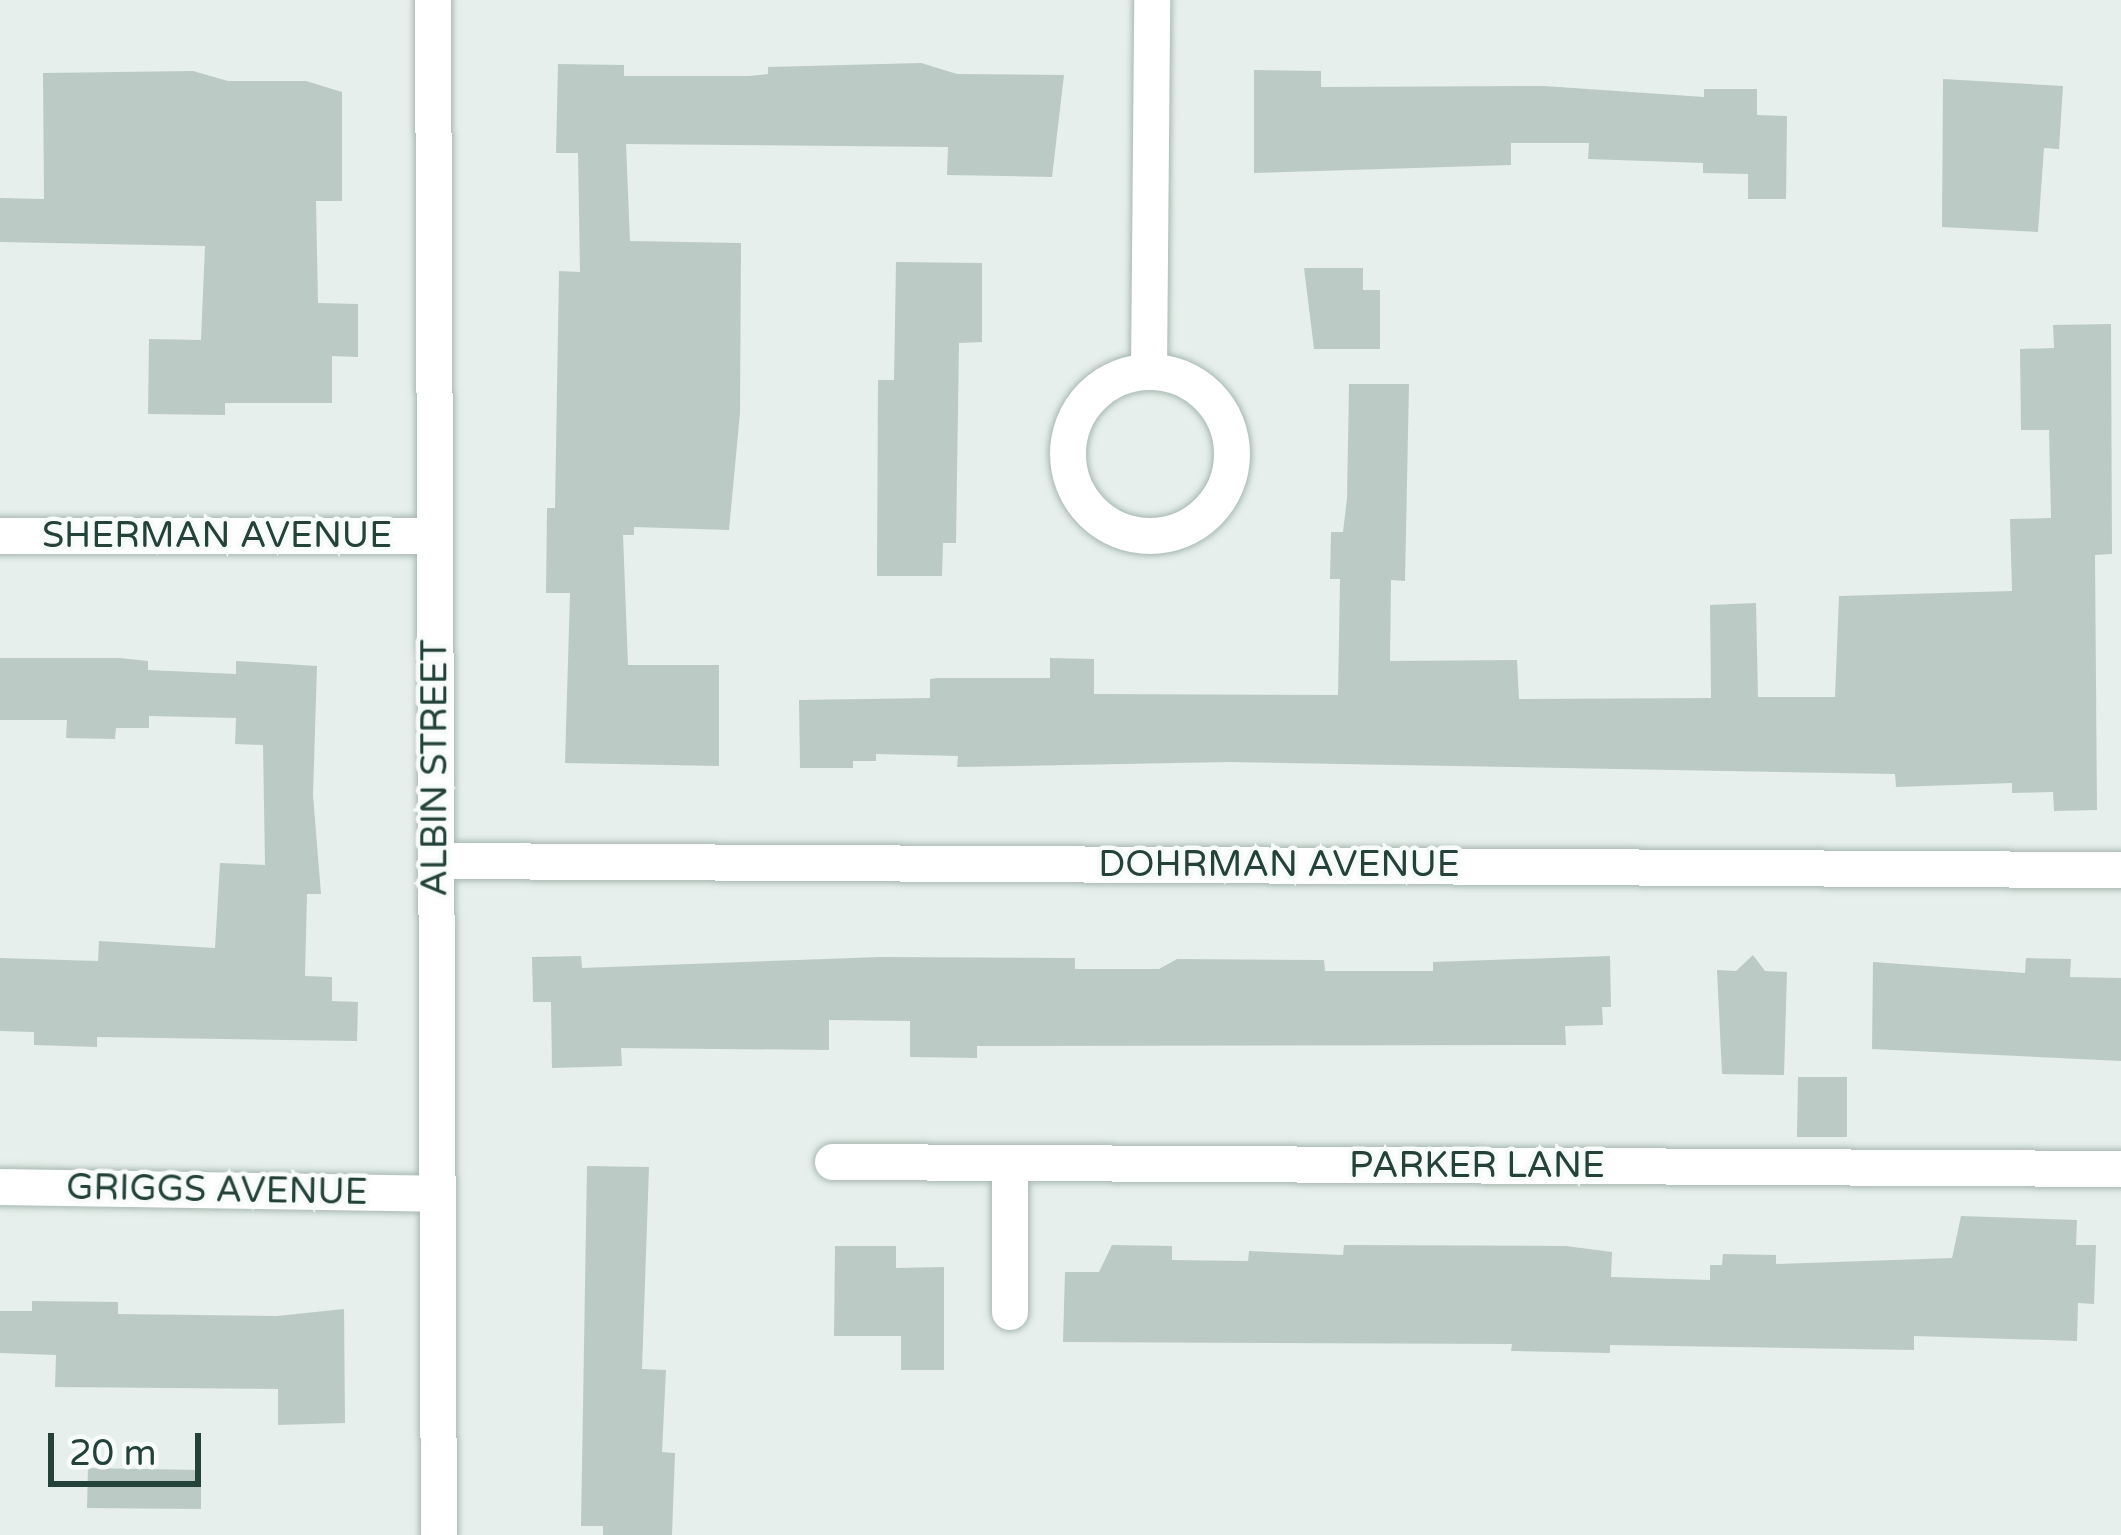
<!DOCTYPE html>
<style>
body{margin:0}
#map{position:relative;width:2121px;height:1535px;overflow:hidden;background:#e6efeb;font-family:"Varela Round",sans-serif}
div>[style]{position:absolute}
.building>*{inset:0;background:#bbcac4}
.roads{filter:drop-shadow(0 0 3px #a8b8b2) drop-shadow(0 0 3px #a8b8b2)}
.street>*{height:36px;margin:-18px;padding:0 18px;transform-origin:18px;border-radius:18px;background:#fff}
.street>.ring{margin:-18px;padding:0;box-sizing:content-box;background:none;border:36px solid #fff;border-radius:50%}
span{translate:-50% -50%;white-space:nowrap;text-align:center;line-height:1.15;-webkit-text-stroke:9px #f7fbf9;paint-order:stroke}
.street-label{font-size:36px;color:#24423a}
.scale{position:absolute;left:48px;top:1433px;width:153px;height:54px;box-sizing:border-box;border:6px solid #24423a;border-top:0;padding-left:15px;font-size:36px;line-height:42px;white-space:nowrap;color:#24423a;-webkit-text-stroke:9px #f7fbf9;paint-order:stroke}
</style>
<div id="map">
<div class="building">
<i style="clip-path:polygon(921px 63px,957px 74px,1064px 75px,1052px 177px,947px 175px,948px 147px,626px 144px,630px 241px,741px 243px,740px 413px,729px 530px,634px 527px,634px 535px,623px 535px,628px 665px,719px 665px,719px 766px,565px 763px,570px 593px,546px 593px,547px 508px,555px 508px,559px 271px,580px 272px,578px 153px,556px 153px,558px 64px,624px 65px,624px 76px,749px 76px,768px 74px,768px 67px)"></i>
<i style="clip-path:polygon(1254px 70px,1321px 71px,1321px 87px,1544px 86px,1704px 97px,1704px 89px,1757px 89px,1757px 115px,1787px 116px,1786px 199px,1748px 199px,1748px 174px,1703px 173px,1703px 163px,1588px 159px,1589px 143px,1511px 143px,1511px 165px,1254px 173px)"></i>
<i style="clip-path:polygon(193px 71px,228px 81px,306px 81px,342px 92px,342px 201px,316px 201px,318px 303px,358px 304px,358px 357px,332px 356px,332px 403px,225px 403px,225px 415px,148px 414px,149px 339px,201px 340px,205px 246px,0 242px,0 198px,44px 199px,43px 73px)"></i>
<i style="clip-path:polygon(1943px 79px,2063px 86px,2059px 149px,2044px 148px,2038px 232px,1942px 227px)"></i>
<i style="clip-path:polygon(896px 262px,982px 263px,982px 342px,959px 343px,956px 543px,943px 543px,942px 576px,877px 576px,878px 380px,894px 380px)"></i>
<i style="clip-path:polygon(1304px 268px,1363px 268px,1363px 290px,1380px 290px,1380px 349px,1314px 349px)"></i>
<i style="clip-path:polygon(2111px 324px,2112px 554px,2095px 555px,2097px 810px,2054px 811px,2053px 792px,2012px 793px,2012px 783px,1896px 787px,1895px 774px,1229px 762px,957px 767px,958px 756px,876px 754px,876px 761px,853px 761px,853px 768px,800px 768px,799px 700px,930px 698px,930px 679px,938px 678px,1050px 678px,1050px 658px,1094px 659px,1094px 694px,1338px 695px,1340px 579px,1330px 579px,1331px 532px,1343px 532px,1347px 498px,1349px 384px,1409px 384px,1405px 581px,1391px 580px,1390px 661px,1517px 660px,1519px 699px,1711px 698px,1710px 605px,1756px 603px,1758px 697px,1835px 697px,1839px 596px,2012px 591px,2010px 519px,2051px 518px,2049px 430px,2021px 430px,2020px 349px,2054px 348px,2053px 325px)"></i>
<i style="clip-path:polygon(0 658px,120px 658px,148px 661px,148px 670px,236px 674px,236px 661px,317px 666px,313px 795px,321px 894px,307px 894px,305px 976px,332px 977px,332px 1001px,358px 1002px,357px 1041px,97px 1037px,97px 1047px,34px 1045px,34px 1032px,0 1031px,0 958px,98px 961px,99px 941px,215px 948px,220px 863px,265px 865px,263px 745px,235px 744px,236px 718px,149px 716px,149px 728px,116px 728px,115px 739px,66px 738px,67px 720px,0 720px)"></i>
<i style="clip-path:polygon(1753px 955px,1765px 971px,1787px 972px,1784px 1075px,1722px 1074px,1717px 970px,1736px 971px)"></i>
<i style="clip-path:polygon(581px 956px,582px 968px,880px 957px,1075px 958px,1075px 969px,1159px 969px,1177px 959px,1324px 960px,1325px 971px,1433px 971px,1433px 962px,1610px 956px,1611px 1007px,1602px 1007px,1603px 1025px,1565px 1026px,1566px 1045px,977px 1046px,977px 1058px,910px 1057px,910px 1021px,829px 1020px,829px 1050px,621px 1048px,622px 1066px,552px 1068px,551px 1002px,533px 1002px,532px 957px)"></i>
<i style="clip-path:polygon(2026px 958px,2071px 959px,2070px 977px,2121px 978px,2121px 1061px,1872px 1049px,1873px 962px,2025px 973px)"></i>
<i style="clip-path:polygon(1798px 1077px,1847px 1077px,1847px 1137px,1797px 1137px)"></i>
<i style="clip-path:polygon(587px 1166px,649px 1167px,642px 1369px,666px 1370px,662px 1452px,675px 1453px,672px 1535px,603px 1535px,603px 1526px,581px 1526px)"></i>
<i style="clip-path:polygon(1961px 1216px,2077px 1220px,2076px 1245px,2096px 1245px,2094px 1304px,2078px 1303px,2077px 1341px,1914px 1336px,1914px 1350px,1610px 1345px,1610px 1353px,1511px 1351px,1512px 1344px,1063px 1342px,1065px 1272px,1099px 1272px,1112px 1245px,1172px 1246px,1172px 1260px,1248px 1261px,1249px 1251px,1343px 1255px,1344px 1245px,1566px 1246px,1612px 1252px,1611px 1277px,1710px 1280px,1710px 1265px,1722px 1265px,1723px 1254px,1776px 1255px,1776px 1264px,1952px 1258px)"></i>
<i style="clip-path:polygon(835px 1246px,896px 1246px,896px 1268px,944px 1267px,944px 1370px,901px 1370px,901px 1336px,834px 1336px)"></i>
<i style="clip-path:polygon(32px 1301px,118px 1302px,118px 1314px,277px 1316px,344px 1309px,345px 1423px,278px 1425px,278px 1389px,55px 1387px,56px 1355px,0 1353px,0 1311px,32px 1311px)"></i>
<i style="clip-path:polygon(88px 1468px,201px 1470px,201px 1509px,87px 1508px)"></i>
</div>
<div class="roads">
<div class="street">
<i style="left:433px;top:0;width:1535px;rotate:89.78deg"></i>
<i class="ring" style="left:1068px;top:372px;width:128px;height:128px"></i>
<i style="left:1149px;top:372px;width:372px;rotate:-89.5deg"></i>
<i style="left:0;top:536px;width:433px"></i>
<i style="left:436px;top:861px;width:1685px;rotate:0.31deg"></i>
<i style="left:833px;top:1162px;width:1288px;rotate:0.31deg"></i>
<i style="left:1010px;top:1164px;width:148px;rotate:90deg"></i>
<i style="left:0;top:1187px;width:435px;rotate:0.9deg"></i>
</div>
</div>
<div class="street-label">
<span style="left:217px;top:536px">SHERMAN AVENUE</span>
<span style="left:435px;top:768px;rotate:-90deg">ALBIN STREET</span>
<span style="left:1279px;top:865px">DOHRMAN AVENUE</span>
<span style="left:1477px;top:1166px">PARKER LANE</span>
<span style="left:217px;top:1190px;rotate:1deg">GRIGGS AVENUE</span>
</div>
<div class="scale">20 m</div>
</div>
